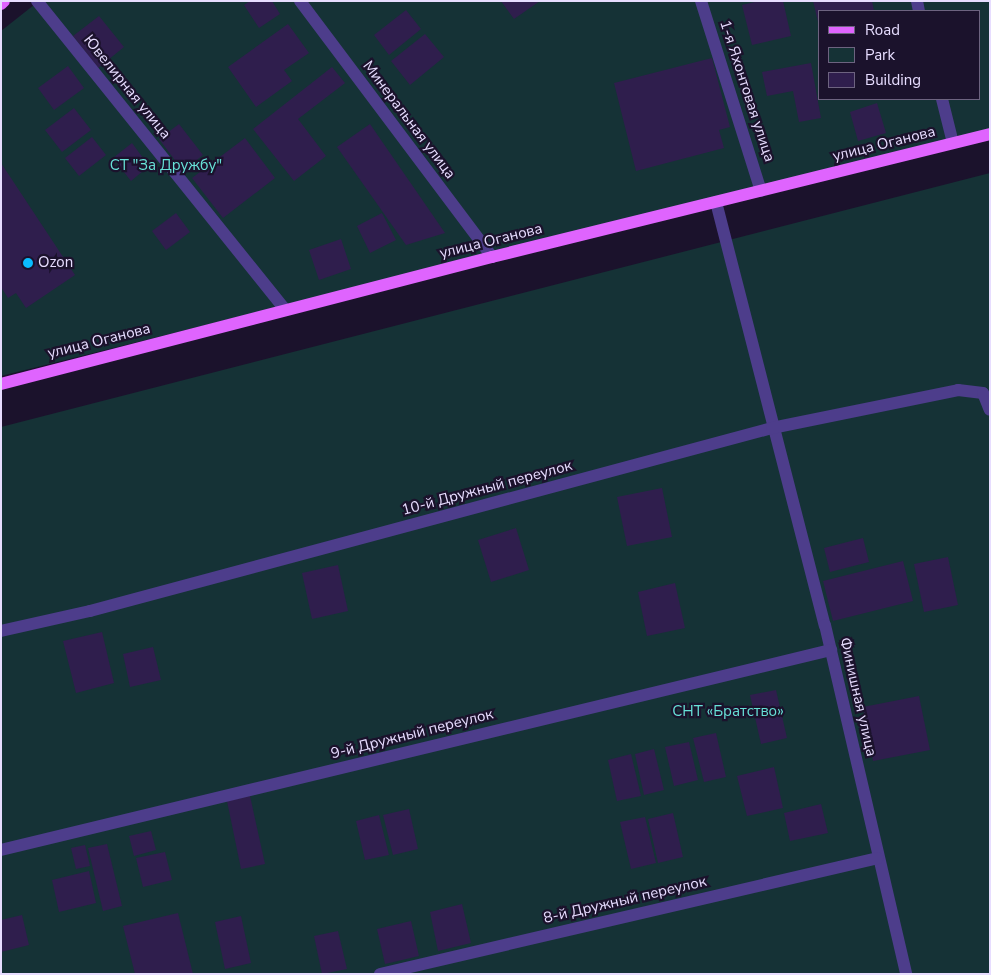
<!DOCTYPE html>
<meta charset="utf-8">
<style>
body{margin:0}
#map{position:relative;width:991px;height:975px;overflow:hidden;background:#1b122c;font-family:"Nunito Sans",sans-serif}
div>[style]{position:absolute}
.green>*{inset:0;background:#153236}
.building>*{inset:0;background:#2f1e4d}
.minor>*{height:12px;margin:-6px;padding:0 6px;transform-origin:6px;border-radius:6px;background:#4d3d8b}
.major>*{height:12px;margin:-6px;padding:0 6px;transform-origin:6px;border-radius:6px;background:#df64fe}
.dots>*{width:14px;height:14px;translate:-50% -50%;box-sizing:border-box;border:2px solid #1b122c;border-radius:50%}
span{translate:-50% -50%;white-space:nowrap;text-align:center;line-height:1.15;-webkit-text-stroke:4.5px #1b122c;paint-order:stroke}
.street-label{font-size:15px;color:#e7ddff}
.park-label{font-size:15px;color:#67e1d7}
.poi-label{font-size:15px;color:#e7ddff}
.left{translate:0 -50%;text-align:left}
.frame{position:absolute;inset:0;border:2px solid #e7ddff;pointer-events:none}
.legend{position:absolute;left:818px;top:10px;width:162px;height:90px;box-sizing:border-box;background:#1b122c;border:1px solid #6d6380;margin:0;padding:6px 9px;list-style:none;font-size:15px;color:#e7ddff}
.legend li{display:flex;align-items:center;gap:10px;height:25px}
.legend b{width:25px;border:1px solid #6d6380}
</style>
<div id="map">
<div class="green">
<i style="clip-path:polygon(evenodd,39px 1px,990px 1px,990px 130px,1px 376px,1px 31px,39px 1px,820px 11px,980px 11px,980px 99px,820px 99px,820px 11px)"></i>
<i style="clip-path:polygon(990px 173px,990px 974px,1px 974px,1px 427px)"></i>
</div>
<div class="building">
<i style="clip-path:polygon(250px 1px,272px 1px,280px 14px,259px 28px,244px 5px)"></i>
<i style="clip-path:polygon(501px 1px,540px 1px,514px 19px)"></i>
<i style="clip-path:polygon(759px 1px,783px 1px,791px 36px,752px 45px,742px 5px)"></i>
<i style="clip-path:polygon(813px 1px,872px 1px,874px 11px,820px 11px,819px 26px)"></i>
<i style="clip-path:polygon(406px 10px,421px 29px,389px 55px,374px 35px)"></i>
<i style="clip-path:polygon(99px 16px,124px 47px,98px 68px,73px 36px)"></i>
<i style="clip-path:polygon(288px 24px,309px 53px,284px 70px,292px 81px,256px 107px,228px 67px)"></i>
<i style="clip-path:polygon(425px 34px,444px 57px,410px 85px,391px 61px)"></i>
<i style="clip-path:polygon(712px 58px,730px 127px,719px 130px,724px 148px,636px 171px,614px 83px)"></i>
<i style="clip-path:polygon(811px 63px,821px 118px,799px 122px,793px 91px,767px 96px,762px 72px)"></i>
<i style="clip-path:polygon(68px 66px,84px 88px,54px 110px,38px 88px)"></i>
<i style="clip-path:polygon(332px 67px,345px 83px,298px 119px,326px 156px,294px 181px,253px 129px)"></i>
<i style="clip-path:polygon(877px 103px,886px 133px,858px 141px,850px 112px)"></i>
<i style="clip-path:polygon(74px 108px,91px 130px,62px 152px,45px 130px)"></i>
<i style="clip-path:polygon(179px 124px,203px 155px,183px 171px,159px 139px)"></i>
<i style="clip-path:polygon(370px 124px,445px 233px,406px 245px,337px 147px)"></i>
<i style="clip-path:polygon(92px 137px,106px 155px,79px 176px,65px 158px)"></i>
<i style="clip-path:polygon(245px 138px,275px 178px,223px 218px,192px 178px)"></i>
<i style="clip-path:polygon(132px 143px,149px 166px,131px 181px,113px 158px)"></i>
<i style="clip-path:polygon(1px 163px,75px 275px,26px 308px,16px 293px,8px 298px,1px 287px)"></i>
<i style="clip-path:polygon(176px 213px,190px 232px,166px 250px,152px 231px)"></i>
<i style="clip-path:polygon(382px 213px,396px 240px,370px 253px,357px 226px)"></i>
<i style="clip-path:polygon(341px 239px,351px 269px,319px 280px,309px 250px)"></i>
<i style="clip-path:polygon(662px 488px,672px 537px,627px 546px,617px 497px)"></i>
<i style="clip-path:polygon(516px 528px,529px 570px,491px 582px,478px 540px)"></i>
<i style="clip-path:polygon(863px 538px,869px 562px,830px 572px,824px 548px)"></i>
<i style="clip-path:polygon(948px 557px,958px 605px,924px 612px,914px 564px)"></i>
<i style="clip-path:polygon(903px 561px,913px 601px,833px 621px,823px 581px)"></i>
<i style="clip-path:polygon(338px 565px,348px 611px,312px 619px,302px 573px)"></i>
<i style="clip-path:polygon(675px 583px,685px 628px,647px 636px,638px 592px)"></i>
<i style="clip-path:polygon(102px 632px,114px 683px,76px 693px,63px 641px)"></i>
<i style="clip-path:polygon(153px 647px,161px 680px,130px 687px,123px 654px)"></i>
<i style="clip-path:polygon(776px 690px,787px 738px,761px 744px,750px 695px)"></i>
<i style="clip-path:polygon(919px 696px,930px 750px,873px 761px,863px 707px)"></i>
<i style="clip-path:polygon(716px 733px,726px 777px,704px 782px,693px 738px)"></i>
<i style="clip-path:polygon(689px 742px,698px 780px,674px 786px,665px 747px)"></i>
<i style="clip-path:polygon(654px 749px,664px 790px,644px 795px,635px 754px)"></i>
<i style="clip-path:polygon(631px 754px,641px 796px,617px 801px,608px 760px)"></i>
<i style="clip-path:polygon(774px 767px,783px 808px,747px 816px,737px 776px)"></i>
<i style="clip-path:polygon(250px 796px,265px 864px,241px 869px,227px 801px)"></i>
<i style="clip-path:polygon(821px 804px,828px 833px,790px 841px,784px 813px)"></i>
<i style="clip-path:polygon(409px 809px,418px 849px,393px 855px,383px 815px)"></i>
<i style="clip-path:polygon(673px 813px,683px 857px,658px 863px,648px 819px)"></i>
<i style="clip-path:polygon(379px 815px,389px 855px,365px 860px,356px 821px)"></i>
<i style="clip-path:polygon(645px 817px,656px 863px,631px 869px,620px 822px)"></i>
<i style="clip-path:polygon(151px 831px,156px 850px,134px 856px,129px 836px)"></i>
<i style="clip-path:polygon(107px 844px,122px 906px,103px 911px,88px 848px)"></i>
<i style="clip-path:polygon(85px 845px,90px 866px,76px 869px,71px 848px)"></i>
<i style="clip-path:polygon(165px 852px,172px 880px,143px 887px,136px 858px)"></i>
<i style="clip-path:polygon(89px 871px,96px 903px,59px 912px,52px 880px)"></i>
<i style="clip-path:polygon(462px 904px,471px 943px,438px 951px,430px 912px)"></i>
<i style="clip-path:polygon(178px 913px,193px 974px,135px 974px,123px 926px)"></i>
<i style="clip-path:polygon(22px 915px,29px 945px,1px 952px,1px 920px)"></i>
<i style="clip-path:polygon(241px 916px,251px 963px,225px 969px,215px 922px)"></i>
<i style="clip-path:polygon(411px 921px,419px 956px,385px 964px,377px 929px)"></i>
<i style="clip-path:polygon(338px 931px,347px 969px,322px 974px,314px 936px)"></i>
</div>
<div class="minor">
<i style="left:37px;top:1px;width:396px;rotate:51.2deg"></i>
<i style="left:300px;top:1px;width:320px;rotate:53.1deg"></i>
<i style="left:701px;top:1px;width:199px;rotate:72.5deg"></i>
<i style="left:917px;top:1px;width:10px;rotate:79deg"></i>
<i style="left:942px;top:99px;width:45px;rotate:76deg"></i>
<i style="left:716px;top:202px;width:437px;rotate:75.6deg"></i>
<i style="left:825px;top:625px;width:358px;rotate:76.9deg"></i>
<i style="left:1px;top:631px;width:91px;rotate:-12.7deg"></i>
<i style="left:90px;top:611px;width:706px;rotate:-15.02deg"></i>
<i style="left:772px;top:428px;width:190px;rotate:-11.5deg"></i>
<i style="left:958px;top:390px;width:25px;rotate:7deg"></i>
<i style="left:983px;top:393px;width:18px;rotate:68deg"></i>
<i style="left:1px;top:850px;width:854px;rotate:-13.55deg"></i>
<i style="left:380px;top:974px;width:511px;rotate:-13.11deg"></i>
</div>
<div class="major">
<i style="left:1px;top:4px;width:4px;rotate:-45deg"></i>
<i style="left:1px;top:384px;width:507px;rotate:-14.5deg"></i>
<i style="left:492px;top:257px;width:513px;rotate:-13.87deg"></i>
</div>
<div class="dots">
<i style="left:28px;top:263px;background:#0abcfe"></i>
</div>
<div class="street-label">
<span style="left:127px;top:87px;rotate:51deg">Ювелирная улица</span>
<span style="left:747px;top:91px;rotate:72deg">1-я Яхонтовая улица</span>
<span style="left:409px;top:120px;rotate:53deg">Минеральная улица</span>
<span style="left:884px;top:144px;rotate:-14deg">улица Оганова</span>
<span style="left:491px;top:241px;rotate:-14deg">улица Оганова</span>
<span style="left:99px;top:341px;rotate:-14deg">улица Оганова</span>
<span style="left:487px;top:488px;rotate:-15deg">10-й Дружный переулок</span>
<span style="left:858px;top:697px;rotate:77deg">Финишная улица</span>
<span style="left:412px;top:734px;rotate:-14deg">9-й Дружный переулок</span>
<span style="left:625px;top:900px;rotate:-13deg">8-й Дружный переулок</span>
</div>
<div class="park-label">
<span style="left:166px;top:166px">СТ "За Дружбу"</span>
<span style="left:728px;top:712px">СНТ «Братство»</span>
</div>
<div class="poi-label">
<span class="left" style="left:38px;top:263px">Ozon</span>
</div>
<div class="frame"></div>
<ul class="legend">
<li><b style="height:6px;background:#df64fe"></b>Road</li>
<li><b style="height:14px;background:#153236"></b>Park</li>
<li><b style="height:14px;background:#2f1e4d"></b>Building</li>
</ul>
</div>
